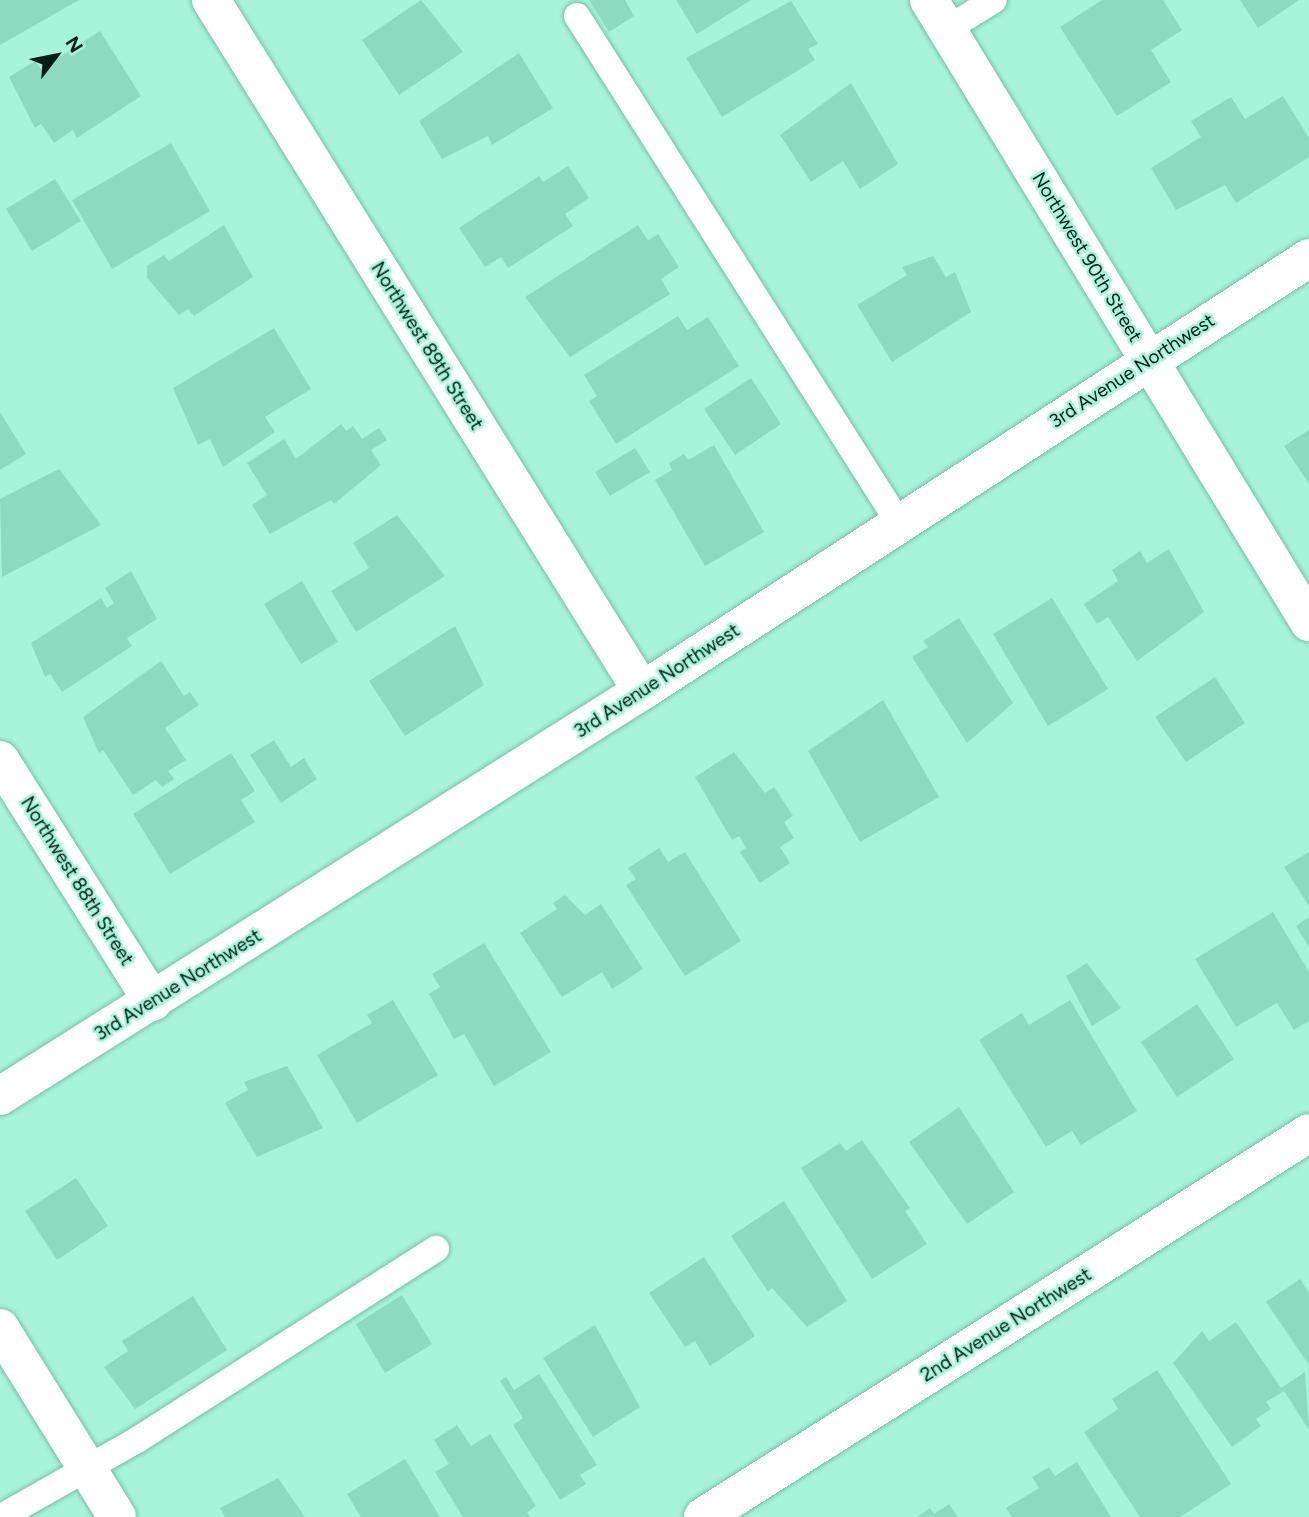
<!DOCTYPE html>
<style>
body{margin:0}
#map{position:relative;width:1309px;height:1517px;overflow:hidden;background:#a8f4db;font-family:Figtree,sans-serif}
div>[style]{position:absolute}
.building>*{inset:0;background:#8edac1}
.roads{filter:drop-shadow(0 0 2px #74c0a8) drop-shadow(0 0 2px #74c0a8)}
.service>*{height:26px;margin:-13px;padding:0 13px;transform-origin:13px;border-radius:13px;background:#fff}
.minor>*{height:38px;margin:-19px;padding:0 19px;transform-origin:19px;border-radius:19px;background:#fff}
.tertiary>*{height:38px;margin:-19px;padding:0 19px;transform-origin:19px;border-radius:19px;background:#fff}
span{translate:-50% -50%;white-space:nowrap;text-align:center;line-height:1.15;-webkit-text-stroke:5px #a8f4db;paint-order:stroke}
.street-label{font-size:19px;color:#001f17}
.north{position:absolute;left:21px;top:21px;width:70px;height:70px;-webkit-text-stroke:5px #a8f4db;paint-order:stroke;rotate:58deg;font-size:19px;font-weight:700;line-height:28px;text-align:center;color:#001f17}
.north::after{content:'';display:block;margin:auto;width:24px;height:32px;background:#001f17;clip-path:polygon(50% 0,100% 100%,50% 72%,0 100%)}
</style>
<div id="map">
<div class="building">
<i style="clip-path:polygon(0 0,79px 0,0 45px)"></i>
<i style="clip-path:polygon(421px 0,463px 52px,399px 95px,362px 40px)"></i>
<i style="clip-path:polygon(589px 0,625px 0,634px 16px,609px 32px)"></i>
<i style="clip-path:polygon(676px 0,751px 0,697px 34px)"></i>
<i style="clip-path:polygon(1102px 0,1163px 0,1182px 30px,1151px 50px,1171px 82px,1117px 116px,1060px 27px)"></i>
<i style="clip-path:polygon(1240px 0,1299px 0,1258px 28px)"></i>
<i style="clip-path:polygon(791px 1px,818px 44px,808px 49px,815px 60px,722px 117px,686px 58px)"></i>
<i style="clip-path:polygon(100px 31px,141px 96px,77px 138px,73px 130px,54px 143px,41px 124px,35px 128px,9px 77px,35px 61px,41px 69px)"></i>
<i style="clip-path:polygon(519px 53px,553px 108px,492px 145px,488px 136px,442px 159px,419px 121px)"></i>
<i style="clip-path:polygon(851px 83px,898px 164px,860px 189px,843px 161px,811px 182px,780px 135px)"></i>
<i style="clip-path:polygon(1283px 96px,1309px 138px,1309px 157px,1236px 203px,1225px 185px,1176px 210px,1151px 168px,1201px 137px,1191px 121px,1231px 97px,1245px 119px)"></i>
<i style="clip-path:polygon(171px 143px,210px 211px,112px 269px,72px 200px)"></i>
<i style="clip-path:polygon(568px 166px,589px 198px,565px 214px,573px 226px,508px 268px,501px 257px,485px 267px,459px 228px,539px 176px,543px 182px)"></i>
<i style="clip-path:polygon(55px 179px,81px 221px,32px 251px,6px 209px)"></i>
<i style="clip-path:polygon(224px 225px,253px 277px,194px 316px,188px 309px,179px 315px,147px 278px,147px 266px,164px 255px,169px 261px)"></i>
<i style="clip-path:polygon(638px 225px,648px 240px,658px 234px,679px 267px,661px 279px,670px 294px,570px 357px,525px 297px)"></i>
<i style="clip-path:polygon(933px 256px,946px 277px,955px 272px,971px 312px,892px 362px,857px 305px,907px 275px,902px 267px)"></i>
<i style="clip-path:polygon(678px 316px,687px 330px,708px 317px,739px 366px,616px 444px,589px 401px,597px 396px,584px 375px)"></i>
<i style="clip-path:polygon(274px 328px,311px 389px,265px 417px,275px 432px,223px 467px,210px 439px,198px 445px,173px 388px)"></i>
<i style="clip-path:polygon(751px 378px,781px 424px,735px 455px,704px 409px)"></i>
<i style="clip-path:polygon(0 412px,26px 454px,0 470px)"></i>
<i style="clip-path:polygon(341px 424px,346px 431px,353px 426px,362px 439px,379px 428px,387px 440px,371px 450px,381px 465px,334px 504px,331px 500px,270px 534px,252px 505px,267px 495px,247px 463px,284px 439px,296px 459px)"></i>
<i style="clip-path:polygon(1309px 430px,1309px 484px,1284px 446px)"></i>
<i style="clip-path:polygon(714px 445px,764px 532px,705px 566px,655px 480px,672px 470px,669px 463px,684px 454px,688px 460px)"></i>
<i style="clip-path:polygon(635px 448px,650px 472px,610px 496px,595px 472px)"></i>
<i style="clip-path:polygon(59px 469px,101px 525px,2px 577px,0 499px)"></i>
<i style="clip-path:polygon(397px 515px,445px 576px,356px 632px,331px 591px,369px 568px,353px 543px)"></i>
<i style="clip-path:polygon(1169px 549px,1204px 612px,1137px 661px,1108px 617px,1097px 624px,1084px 604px,1118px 581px,1112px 570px,1140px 551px,1147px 563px)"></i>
<i style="clip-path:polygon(131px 571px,157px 619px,127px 638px,132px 646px,62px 692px,50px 674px,45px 677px,31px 643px,101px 598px,107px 608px,114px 603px,105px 588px)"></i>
<i style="clip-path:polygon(302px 581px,338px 642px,301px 664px,264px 604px)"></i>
<i style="clip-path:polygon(1052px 598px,1108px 689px,1048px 726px,993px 634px)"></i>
<i style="clip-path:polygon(959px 618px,1013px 703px,967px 743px,912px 657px,928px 647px,923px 641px)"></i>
<i style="clip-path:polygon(455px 626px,484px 685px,405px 736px,369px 681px)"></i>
<i style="clip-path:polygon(161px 661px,184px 696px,190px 692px,199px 705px,165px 728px,186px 760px,168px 771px,174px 779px,162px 787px,156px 780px,133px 795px,103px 750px,99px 753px,83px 717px)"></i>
<i style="clip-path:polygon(1215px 677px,1245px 723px,1186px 762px,1155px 717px)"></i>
<i style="clip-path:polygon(883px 700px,939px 797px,860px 842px,808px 751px)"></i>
<i style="clip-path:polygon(274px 740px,291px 767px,304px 758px,317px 779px,281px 803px,250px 755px)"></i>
<i style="clip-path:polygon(734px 752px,765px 793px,774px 787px,793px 816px,784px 822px,794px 838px,780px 847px,790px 863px,760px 883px,740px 852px,746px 848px,739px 836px,732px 840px,695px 777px)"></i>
<i style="clip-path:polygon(231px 753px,255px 791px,241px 800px,255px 822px,170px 874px,133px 814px)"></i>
<i style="clip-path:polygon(659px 848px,668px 862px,685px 852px,741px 941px,685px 976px,626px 885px,636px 879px,628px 868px)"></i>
<i style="clip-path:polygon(1309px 852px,1309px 906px,1284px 867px)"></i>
<i style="clip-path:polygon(565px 895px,585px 915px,601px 904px,643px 969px,612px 989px,602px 972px,562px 997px,520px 933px,557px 909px,553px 903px)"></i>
<i style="clip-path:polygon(1273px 912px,1309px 972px,1309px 1021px,1294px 1030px,1277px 1003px,1236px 1027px,1195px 959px)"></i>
<i style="clip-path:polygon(1309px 917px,1309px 947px,1296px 926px)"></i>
<i style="clip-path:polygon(484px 943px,551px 1052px,494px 1086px,464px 1034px,454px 1039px,429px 994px,440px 987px,432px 974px)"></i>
<i style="clip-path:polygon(1087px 963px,1121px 1008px,1092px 1026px,1066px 976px)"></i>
<i style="clip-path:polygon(393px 1000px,438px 1075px,357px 1123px,317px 1055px,372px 1023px,367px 1015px)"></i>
<i style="clip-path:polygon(1070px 1000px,1137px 1111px,1081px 1145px,1072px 1131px,1046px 1147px,979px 1040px,1022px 1013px,1029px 1025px)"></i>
<i style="clip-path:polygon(1197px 1004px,1234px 1059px,1177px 1097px,1141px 1042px)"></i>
<i style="clip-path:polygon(287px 1066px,323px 1128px,257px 1157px,225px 1103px,248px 1090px,244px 1082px)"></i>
<i style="clip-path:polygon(959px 1107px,1014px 1192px,967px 1224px,909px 1142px)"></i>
<i style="clip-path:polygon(862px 1140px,910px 1208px,905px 1211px,927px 1244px,872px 1279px,801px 1168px,840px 1143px,846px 1151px)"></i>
<i style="clip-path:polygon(76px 1178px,108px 1226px,57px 1260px,25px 1211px)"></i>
<i style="clip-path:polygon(784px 1201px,847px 1301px,807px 1327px,772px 1288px,768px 1292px,731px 1236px)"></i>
<i style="clip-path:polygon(704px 1257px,755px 1336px,710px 1366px,695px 1341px,685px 1347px,649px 1293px)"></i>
<i style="clip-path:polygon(1300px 1279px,1309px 1293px,1309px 1365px,1266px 1302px)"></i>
<i style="clip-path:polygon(402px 1295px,432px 1344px,385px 1373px,356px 1324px)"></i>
<i style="clip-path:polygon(193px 1296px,227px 1350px,135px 1409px,104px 1367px,128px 1351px,122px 1341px)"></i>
<i style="clip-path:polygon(1236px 1322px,1281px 1388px,1305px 1372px,1309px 1430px,1284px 1391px,1266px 1402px,1271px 1409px,1256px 1419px,1261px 1426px,1232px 1447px,1173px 1363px,1202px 1331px,1209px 1341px)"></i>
<i style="clip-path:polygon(595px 1325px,640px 1407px,593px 1437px,543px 1358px)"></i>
<i style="clip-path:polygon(1157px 1370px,1231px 1484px,1180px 1517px,1140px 1517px,1084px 1432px,1118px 1409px,1112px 1399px)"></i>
<i style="clip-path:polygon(539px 1374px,597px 1465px,580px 1475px,586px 1484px,560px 1500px,513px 1425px,523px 1418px,500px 1381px,506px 1377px,514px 1390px)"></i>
<i style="clip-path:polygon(457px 1425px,471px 1446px,490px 1434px,536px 1506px,527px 1512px,530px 1517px,463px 1517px,435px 1472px,449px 1464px,434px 1440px)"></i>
<i style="clip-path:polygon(405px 1459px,440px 1517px,361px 1517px,347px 1494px)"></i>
<i style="clip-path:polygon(1077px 1462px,1111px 1517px,1012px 1517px,1006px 1508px,1039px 1488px,1032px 1477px,1049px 1467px,1055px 1476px)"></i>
<i style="clip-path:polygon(278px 1478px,305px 1517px,225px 1517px,220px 1508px)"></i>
<i style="clip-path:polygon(949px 1504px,958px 1517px,917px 1517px,930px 1508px,934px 1514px)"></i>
</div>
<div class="roads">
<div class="service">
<i style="left:577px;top:16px;width:601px;rotate:57.58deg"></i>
<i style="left:947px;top:29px;width:55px;rotate:-31.7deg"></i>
<i style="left:1px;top:1517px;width:156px;rotate:-29.5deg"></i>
<i style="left:137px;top:1440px;width:355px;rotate:-32.6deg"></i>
</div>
<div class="minor">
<i style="left:211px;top:0;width:814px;rotate:58.05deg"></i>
<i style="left:929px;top:0;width:729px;rotate:58.58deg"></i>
<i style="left:0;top:760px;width:286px;rotate:57.7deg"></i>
<i style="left:0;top:1328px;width:222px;rotate:58.2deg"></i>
<i style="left:703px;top:1517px;width:717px;rotate:-32.36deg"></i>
</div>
<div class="tertiary">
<i style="left:0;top:1096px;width:759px;rotate:-32.25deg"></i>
<i style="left:642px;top:691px;width:795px;rotate:-32.99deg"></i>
</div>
</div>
<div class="street-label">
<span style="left:1087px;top:257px;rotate:59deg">Northwest 90th Street</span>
<span style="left:427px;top:346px;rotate:58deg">Northwest 89th Street</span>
<span style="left:1132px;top:371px;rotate:-33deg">3rd Avenue Northwest</span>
<span style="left:657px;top:681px;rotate:-33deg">3rd Avenue Northwest</span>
<span style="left:77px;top:881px;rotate:58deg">Northwest 88th Street</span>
<span style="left:178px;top:985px;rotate:-32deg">3rd Avenue Northwest</span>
<span style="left:1006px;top:1325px;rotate:-32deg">2nd Avenue Northwest</span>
</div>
<div class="north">N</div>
</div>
